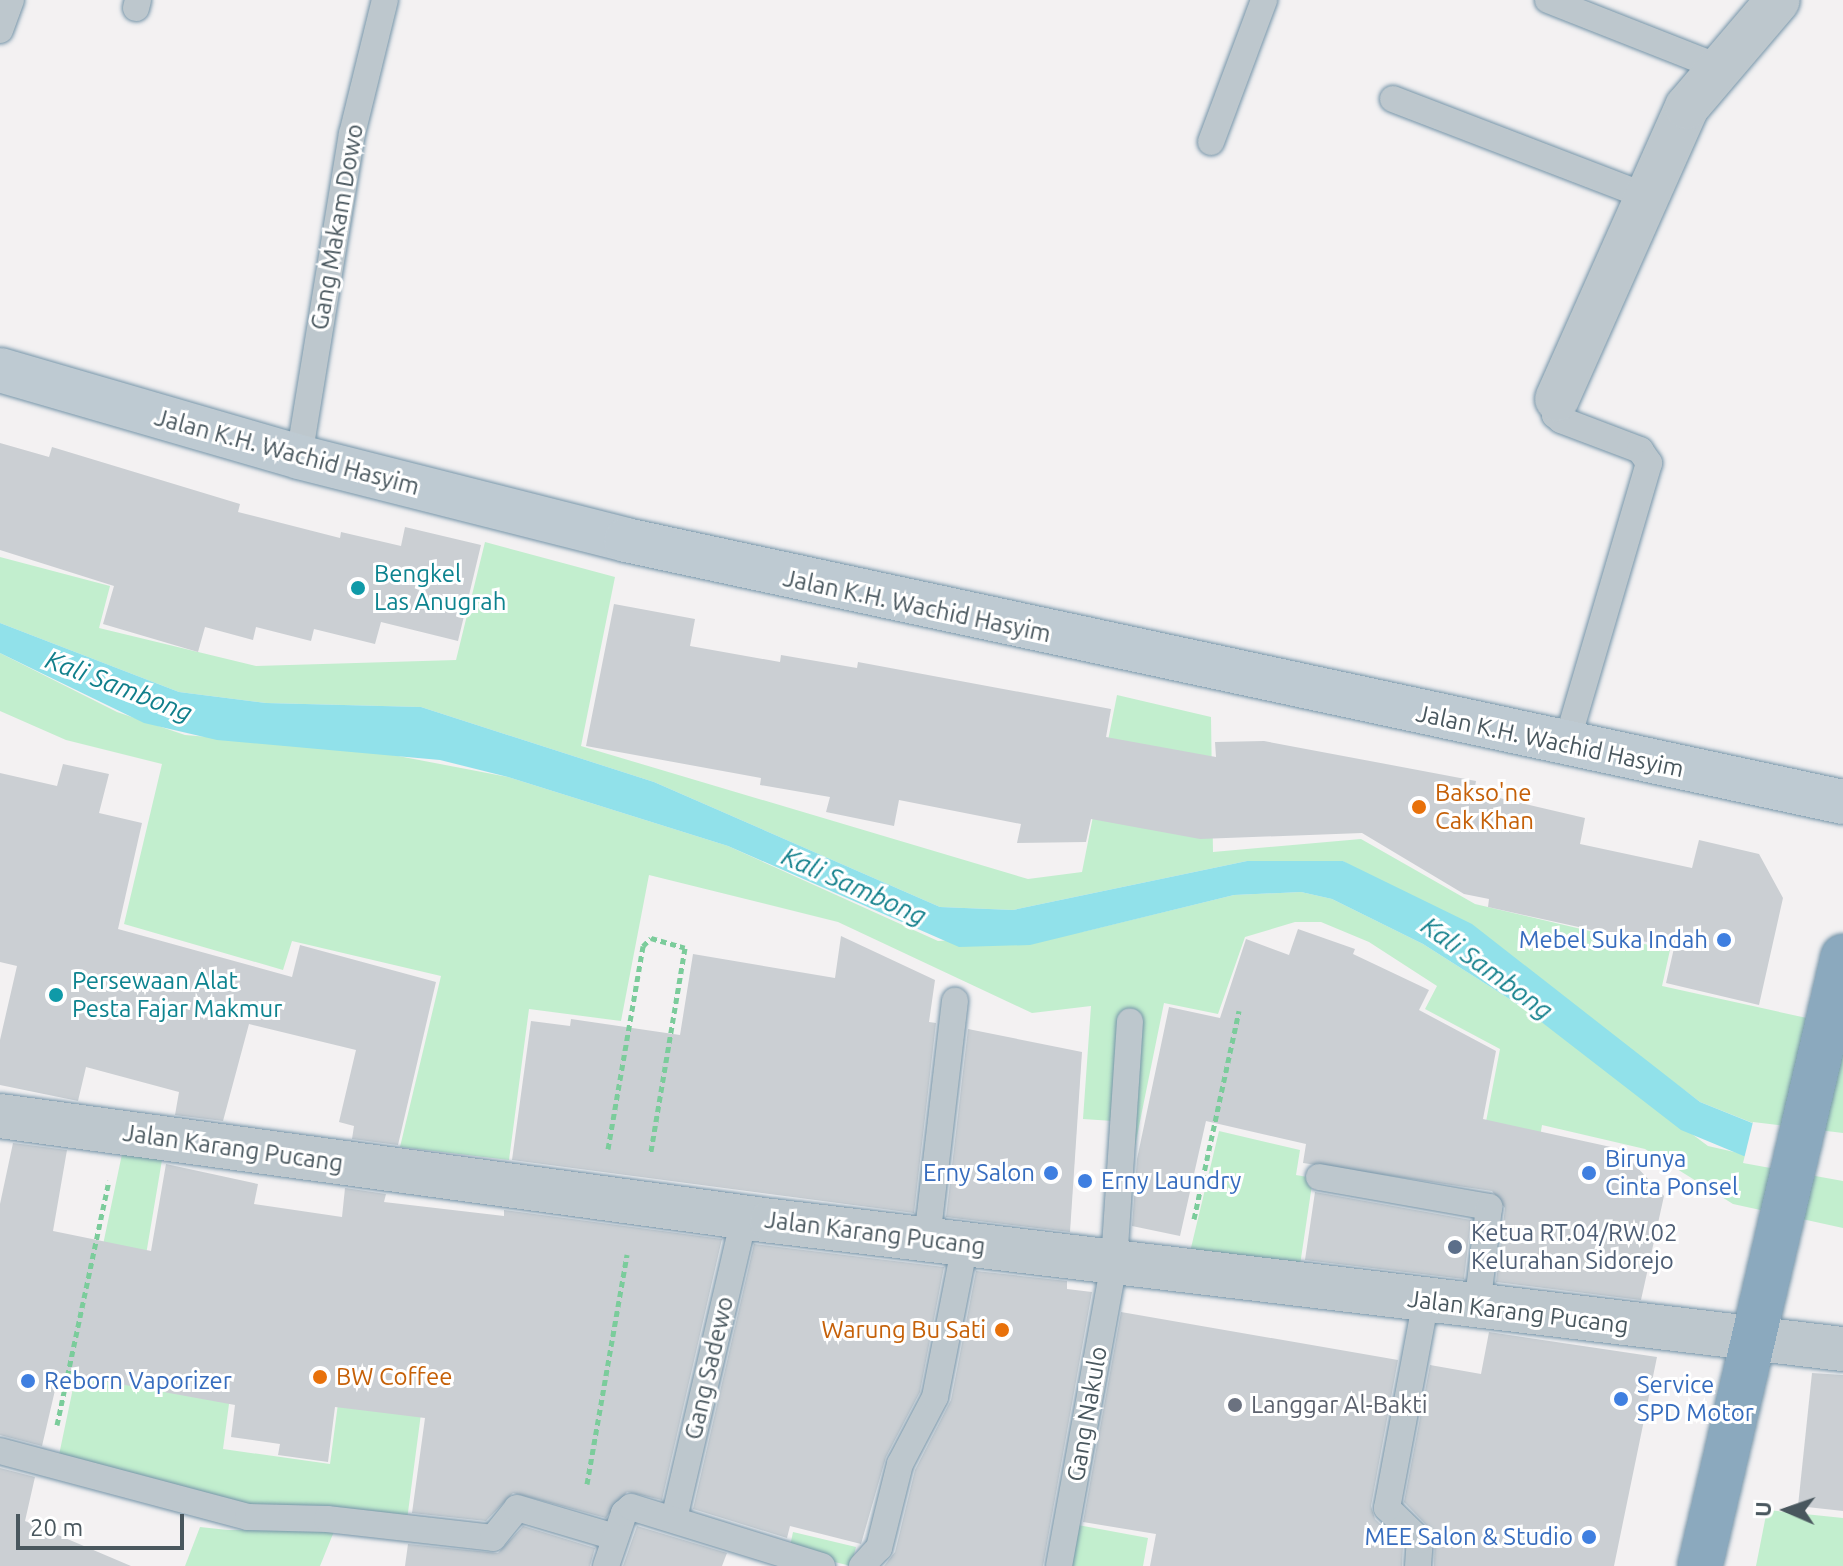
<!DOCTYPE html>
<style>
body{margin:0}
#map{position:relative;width:1843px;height:1566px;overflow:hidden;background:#f3f1f2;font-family:Ubuntu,sans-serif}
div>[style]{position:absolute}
.green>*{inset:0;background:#c2eece}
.water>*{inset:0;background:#91e1ea}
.pier>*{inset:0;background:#f3f1f2}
.building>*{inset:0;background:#cbcfd3}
.path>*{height:5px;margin-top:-2.5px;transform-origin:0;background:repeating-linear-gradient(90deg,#7bcc9b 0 6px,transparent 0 10px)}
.roads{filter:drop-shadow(0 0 2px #7695a9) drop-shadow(0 0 2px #7695a9)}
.lane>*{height:26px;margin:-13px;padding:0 13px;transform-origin:13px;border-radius:13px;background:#bdc7cd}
.street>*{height:44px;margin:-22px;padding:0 22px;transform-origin:22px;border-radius:22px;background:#bdc7cd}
.secondary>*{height:44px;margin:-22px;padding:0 22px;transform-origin:22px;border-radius:22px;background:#becad2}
.highway>*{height:44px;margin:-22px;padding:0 22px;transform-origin:22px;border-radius:22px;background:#8ba9be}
.dots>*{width:22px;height:22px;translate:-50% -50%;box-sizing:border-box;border:4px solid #fff;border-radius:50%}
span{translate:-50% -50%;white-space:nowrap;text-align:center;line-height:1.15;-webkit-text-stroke:6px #fff;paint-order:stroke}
.street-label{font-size:24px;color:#49575e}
.culture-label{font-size:24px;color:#0d838f}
.left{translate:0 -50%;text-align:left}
.food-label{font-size:24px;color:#c56008}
.right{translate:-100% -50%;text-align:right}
.shop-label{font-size:24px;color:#366cbe}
.service-label{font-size:24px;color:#4e5e75}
.worship-label{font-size:24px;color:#5b616d}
.water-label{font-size:26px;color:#117f8b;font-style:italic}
.north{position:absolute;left:1747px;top:1470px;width:80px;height:80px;-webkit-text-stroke:6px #fff;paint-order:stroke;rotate:272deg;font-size:22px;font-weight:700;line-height:32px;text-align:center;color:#49575e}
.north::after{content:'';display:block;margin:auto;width:28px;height:36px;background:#49575e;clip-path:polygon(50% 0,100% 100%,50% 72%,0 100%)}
.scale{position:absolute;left:16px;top:1514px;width:168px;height:36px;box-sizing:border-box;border:4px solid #49575e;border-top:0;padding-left:10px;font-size:24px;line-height:28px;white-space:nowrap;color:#49575e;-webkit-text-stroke:6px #fff;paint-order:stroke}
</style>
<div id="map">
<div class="green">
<i style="clip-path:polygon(485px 542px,615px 577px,581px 746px,1028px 879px,1082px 872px,1117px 695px,1211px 717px,1213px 852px,1361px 839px,1475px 904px,1670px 950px,1662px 986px,1843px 1026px,1843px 1137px,1778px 1133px,1700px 1102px,1601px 1027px,1343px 861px,1247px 861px,1013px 910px,940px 907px,654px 782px,421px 707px,266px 703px,179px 692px,0 623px,0 557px,110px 586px,99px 628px,256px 666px,456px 660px)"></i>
<i style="clip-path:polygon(0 653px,117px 712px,185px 735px,372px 751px,508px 777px,728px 846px,938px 941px,1082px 932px,1234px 895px,1301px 892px,1332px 899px,1423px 944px,1522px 1007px,1708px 1146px,1843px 1177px,1843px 1228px,1733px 1204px,1645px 1149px,1542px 1125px,1539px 1143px,1484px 1132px,1500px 1049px,1425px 1009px,1437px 986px,1369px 942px,1321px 922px,1295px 922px,1245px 937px,1218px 1014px,1164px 1003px,1122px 1210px,1113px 1121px,1083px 1119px,1091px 1006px,1032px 1013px,838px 922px,649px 875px,621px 1021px,529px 1009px,509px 1160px,400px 1147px,441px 976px,292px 941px,283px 970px,124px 924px,162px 764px,66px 740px,0 711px)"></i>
<i style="clip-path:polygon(1219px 1131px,1300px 1150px,1296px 1175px,1313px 1178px,1300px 1265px,1190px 1252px)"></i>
<i style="clip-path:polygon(122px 1154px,162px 1160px,134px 1326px,237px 1344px,223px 1449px,330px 1464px,339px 1396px,422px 1406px,407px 1520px,257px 1508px,59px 1455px)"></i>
<i style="clip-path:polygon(1767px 1510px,1843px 1518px,1843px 1566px,1756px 1566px)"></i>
<i style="clip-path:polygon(1078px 1525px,1148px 1538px,1143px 1566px,1071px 1566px)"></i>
<i style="clip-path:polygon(200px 1527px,228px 1530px,335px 1529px,320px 1566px,185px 1566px)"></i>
<i style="clip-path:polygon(793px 1532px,856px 1547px,851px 1566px,789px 1551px)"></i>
</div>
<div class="water">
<i style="clip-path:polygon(0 623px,179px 692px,266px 703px,421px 707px,654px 782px,940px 907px,1013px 910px,1247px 861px,1343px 861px,1472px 924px,1700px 1102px,1777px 1133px,1775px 1169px,1681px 1130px,1522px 1007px,1423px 944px,1332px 899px,1301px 892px,1234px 895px,1030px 945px,959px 947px,728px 846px,508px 777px,440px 760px,217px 740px,144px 723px,0 653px)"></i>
</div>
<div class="pier">
<i style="clip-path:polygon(1753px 1122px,1843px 1133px,1843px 1181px,1743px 1163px)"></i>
</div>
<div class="building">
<i style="clip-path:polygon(0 443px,49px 457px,52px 447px,240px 504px,238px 512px,340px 538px,341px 532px,401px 546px,405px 527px,481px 545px,458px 641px,381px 622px,375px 644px,314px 629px,311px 641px,256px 627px,253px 640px,205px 627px,198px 652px,103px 624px,114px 586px,0 550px)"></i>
<i style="clip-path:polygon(614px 604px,695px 619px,690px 646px,780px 662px,781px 655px,857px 668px,858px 662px,1111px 709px,1106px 737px,1216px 757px,1215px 742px,1264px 741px,1476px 781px,1474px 792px,1585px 818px,1580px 844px,1692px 868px,1699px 840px,1759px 854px,1783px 898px,1759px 1005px,1666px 983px,1674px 948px,1488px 907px,1489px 899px,1464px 894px,1362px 833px,1200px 839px,1091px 819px,1086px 842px,1017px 843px,1021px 824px,899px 800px,894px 826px,826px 812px,830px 797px,760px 785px,761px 778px,586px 746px)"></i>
<i style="clip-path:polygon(63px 764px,109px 774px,99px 813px,142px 823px,118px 929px,292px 977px,300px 945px,436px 982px,398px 1145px,352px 1139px,354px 1126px,339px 1122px,356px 1050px,249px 1024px,223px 1121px,175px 1115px,179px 1092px,86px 1067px,78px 1101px,0 1085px,0 1040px,17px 966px,0 962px,0 773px,57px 786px)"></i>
<i style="clip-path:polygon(1298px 929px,1355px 949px,1353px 954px,1429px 990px,1419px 1010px,1496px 1051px,1483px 1119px,1620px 1149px,1664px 1196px,1641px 1300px,1496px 1282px,1505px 1208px,1492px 1191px,1303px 1163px,1306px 1144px,1206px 1121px,1180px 1236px,1132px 1226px,1137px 1159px,1169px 1007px,1220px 1018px,1246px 939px,1289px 955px)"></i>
<i style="clip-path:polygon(841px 936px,935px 980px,929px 1022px,936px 1023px,914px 1213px,512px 1160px,531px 1021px,570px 1026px,571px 1019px,680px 1035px,693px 954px,835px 978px)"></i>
<i style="clip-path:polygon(968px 1029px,1082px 1052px,1070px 1232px,946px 1217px)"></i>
<i style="clip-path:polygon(13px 1143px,67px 1150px,53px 1231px,151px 1251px,166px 1164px,258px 1184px,254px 1204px,342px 1217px,345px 1188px,386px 1194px,384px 1202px,504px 1216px,504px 1210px,722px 1239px,662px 1500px,627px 1492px,606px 1518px,513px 1493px,486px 1521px,412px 1513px,425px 1418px,335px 1407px,328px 1462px,278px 1455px,280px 1444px,231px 1437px,235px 1405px,59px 1373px,42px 1446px,0 1435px,0 1204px)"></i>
<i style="clip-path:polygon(1315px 1192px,1471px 1220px,1464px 1279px,1305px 1260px)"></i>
<i style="clip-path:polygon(754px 1244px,944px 1267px,920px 1392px,886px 1457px,861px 1544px,790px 1526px,787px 1538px,693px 1509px)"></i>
<i style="clip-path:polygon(976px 1271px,1067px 1281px,1067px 1289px,1092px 1292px,1043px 1566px,884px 1566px,895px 1552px,915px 1470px,951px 1400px)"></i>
<i style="clip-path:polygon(1121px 1312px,1398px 1360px,1371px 1506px,1375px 1519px,1403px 1546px,1402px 1566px,1150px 1566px,1156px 1534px,1083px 1522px)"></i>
<i style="clip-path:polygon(1489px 1332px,1657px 1357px,1614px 1566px,1434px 1566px,1435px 1534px,1404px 1502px,1430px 1365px,1481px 1374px)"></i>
<i style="clip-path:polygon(1812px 1373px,1843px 1375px,1843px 1511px,1798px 1506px)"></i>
<i style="clip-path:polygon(0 1468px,35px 1477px,25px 1521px,131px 1566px,0 1566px)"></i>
<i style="clip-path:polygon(523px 1526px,595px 1548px,590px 1566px,405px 1566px,408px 1544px,498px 1553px)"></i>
<i style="clip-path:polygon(637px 1526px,727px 1553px,722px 1566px,623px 1566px)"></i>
</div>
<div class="path">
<i style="left:608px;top:1149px;width:206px;rotate:-80.2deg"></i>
<i style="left:643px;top:946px;width:11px;rotate:-45deg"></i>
<i style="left:651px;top:938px;width:35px;rotate:16deg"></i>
<i style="left:685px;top:948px;width:207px;rotate:99.5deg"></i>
<i style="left:1194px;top:1219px;width:213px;rotate:-77.8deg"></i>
<i style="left:57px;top:1425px;width:250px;rotate:-78deg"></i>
<i style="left:587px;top:1484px;width:233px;rotate:-80.1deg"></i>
</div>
<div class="roads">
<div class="lane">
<i style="left:1548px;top:0;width:188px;rotate:21.5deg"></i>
<i style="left:136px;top:8px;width:8px;rotate:-76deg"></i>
<i style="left:0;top:30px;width:32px;rotate:-70deg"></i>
<i style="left:1393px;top:99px;width:271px;rotate:21deg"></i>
<i style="left:1211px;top:142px;width:152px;rotate:-69.5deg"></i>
<i style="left:1557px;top:399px;width:16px;rotate:97deg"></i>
<i style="left:1555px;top:415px;width:8px;rotate:40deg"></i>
<i style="left:1561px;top:420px;width:85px;rotate:20.8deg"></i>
<i style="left:1640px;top:450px;width:16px;rotate:55deg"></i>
<i style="left:1649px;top:463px;width:294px;rotate:106.4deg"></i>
<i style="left:299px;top:457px;width:327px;rotate:-80.7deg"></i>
<i style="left:352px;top:134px;width:138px;rotate:-76.2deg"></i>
<i style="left:1319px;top:1177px;width:173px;rotate:10deg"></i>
<i style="left:1489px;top:1207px;width:101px;rotate:96.8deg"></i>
<i style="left:927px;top:1239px;width:240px;rotate:-83.3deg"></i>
<i style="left:0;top:1451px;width:257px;rotate:14.9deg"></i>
<i style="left:248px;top:1517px;width:79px;rotate:1.5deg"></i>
<i style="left:327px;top:1519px;width:167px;rotate:6.5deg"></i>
<i style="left:493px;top:1538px;width:38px;rotate:-51deg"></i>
<i style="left:517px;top:1508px;width:102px;rotate:16.5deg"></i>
<i style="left:674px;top:1519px;width:310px;rotate:-76.9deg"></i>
<i style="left:606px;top:1566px;width:56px;rotate:-71.2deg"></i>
<i style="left:624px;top:1513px;width:9px;rotate:-41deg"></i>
<i style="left:631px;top:1507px;width:200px;rotate:17.2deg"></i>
<i style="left:862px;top:1566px;width:25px;rotate:-47deg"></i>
<i style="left:879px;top:1548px;width:87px;rotate:-76deg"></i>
<i style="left:900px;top:1464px;width:76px;rotate:-62.4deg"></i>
<i style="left:935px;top:1397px;width:156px;rotate:-78.9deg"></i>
<i style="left:1059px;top:1566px;width:309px;rotate:-79.7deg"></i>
<i style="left:1114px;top:1262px;width:241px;rotate:-86.2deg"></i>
<i style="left:1418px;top:1566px;width:26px;rotate:-86deg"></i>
<i style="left:1420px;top:1540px;width:46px;rotate:-135.9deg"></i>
<i style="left:1387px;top:1508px;width:212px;rotate:-79.4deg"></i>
</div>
<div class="street">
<i style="left:1557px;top:399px;width:320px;rotate:-66deg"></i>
<i style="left:1687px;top:107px;width:140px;rotate:-49.6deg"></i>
<i style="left:0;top:1116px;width:779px;rotate:7.75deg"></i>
<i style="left:772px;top:1221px;width:1079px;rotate:6.82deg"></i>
</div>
<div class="secondary">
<i style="left:0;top:370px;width:311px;rotate:16.2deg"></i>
<i style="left:299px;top:457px;width:337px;rotate:14.2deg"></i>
<i style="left:626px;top:540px;width:1245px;rotate:12.15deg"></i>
</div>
<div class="highway">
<i style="left:1700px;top:1566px;width:626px;rotate:-76.79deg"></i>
</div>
</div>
<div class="dots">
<i style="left:358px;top:588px;background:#0f9aa8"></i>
<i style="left:1419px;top:807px;background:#e8710a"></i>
<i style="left:1724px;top:940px;background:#3f7fe0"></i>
<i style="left:56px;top:995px;background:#0f9aa8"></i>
<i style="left:1051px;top:1173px;background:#3f7fe0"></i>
<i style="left:1589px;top:1173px;background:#3f7fe0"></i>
<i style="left:1085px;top:1181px;background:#3f7fe0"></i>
<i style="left:1455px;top:1247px;background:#5c6f8a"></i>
<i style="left:1002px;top:1330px;background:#e8710a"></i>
<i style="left:320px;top:1377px;background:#e8710a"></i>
<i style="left:28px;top:1381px;background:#3f7fe0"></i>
<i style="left:1621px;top:1399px;background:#3f7fe0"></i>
<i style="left:1235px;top:1405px;background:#6b7280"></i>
<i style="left:1589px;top:1537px;background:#3f7fe0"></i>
</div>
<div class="street-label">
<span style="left:337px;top:227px;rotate:-80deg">Gang Makam Dowo</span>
<span style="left:287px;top:452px;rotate:15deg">Jalan K.H. Wachid Hasyim</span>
<span style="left:917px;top:606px;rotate:12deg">Jalan K.H. Wachid Hasyim</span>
<span style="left:1550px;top:741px;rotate:12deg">Jalan K.H. Wachid Hasyim</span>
<span style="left:233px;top:1148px;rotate:8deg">Jalan Karang Pucang</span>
<span style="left:875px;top:1233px;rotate:7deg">Jalan Karang Pucang</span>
<span style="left:1518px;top:1312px;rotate:7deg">Jalan Karang Pucang</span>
<span style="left:709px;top:1368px;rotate:-77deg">Gang Sadewo</span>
<span style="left:1087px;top:1414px;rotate:-80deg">Gang Nakulo</span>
</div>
<div class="culture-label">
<span class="left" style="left:374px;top:588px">Bengkel<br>Las Anugrah</span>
<span class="left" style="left:72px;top:995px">Persewaan Alat<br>Pesta Fajar Makmur</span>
</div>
<div class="food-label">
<span class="left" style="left:1435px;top:807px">Bakso'ne<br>Cak Khan</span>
<span class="right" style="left:986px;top:1330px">Warung Bu Sati</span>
<span class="left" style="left:336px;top:1377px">BW Coffee</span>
</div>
<div class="shop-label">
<span class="right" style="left:1708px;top:940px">Mebel Suka Indah</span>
<span class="left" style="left:1605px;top:1173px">Birunya<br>Cinta Ponsel</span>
<span class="right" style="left:1035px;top:1173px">Erny Salon</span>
<span class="left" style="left:1101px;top:1181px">Erny Laundry</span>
<span class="left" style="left:44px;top:1381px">Reborn Vaporizer</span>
<span class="left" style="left:1637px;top:1399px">Service<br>SPD Motor</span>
<span class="right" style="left:1573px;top:1537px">MEE Salon &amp; Studio</span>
</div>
<div class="service-label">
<span class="left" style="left:1471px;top:1247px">Ketua RT.04/RW.02<br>Kelurahan Sidorejo</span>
</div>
<div class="worship-label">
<span class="left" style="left:1251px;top:1405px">Langgar Al-Bakti</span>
</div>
<div class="water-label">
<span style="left:119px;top:686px;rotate:21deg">Kali Sambong</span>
<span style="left:854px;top:886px;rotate:24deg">Kali Sambong</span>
<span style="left:1487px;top:968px;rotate:36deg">Kali Sambong</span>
</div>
<div class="north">U</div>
<div class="scale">20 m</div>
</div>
